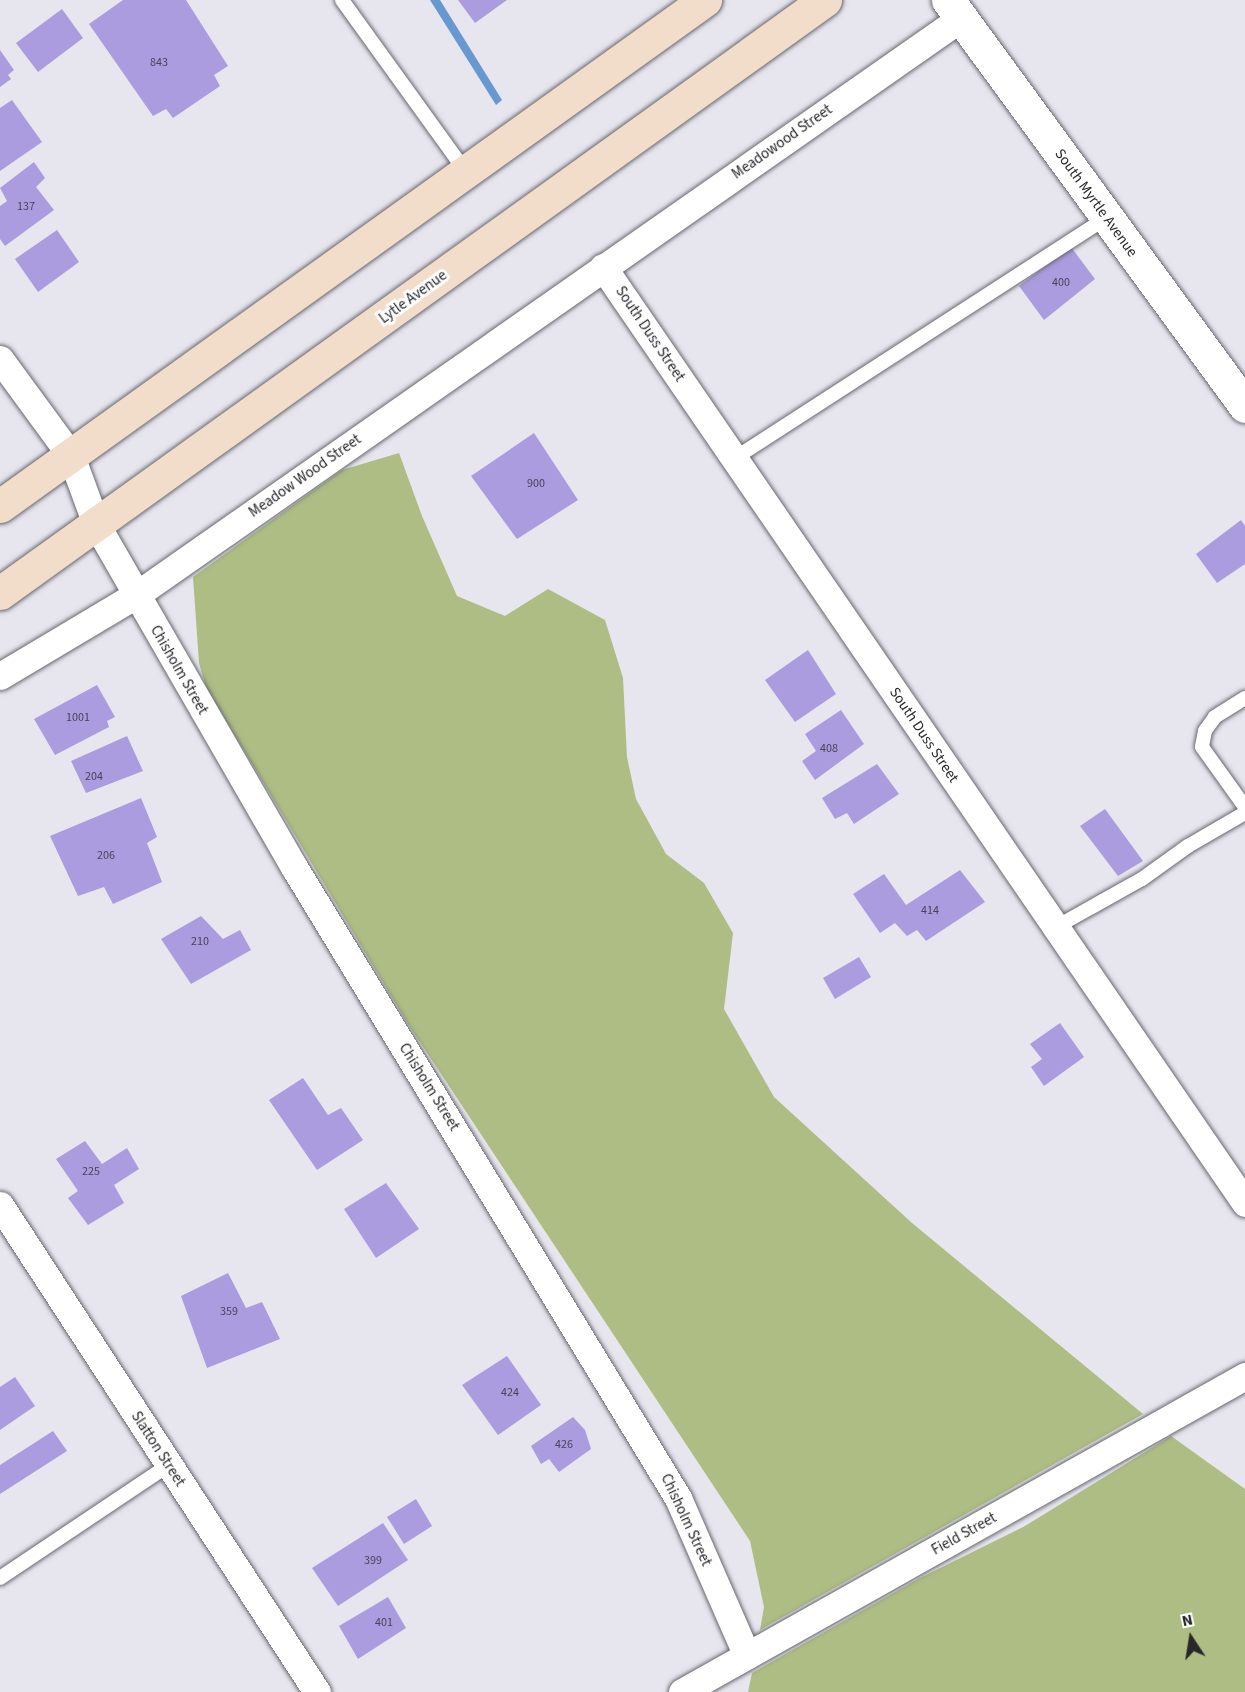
<!DOCTYPE html>
<style>
body{margin:0}
#map{position:relative;width:1245px;height:1692px;overflow:hidden;background:#e7e6ef;font-family:"Source Sans 3",sans-serif}
div>[style]{position:absolute}
.green>*{inset:0;background:#adbd83}
.water>*{inset:0;background:#6898d0}
.building>*{inset:0;background:#aa9cdf}
.roads{filter:drop-shadow(0 0 2px #68676f) drop-shadow(0 0 2px #68676f)}
.service>*{height:14px;margin:-7px;padding:0 7px;transform-origin:7px;border-radius:7px;background:#fff}
.minor>*{height:27px;margin:-13.5px;padding:0 13.5px;transform-origin:13.5px;border-radius:13.5px;background:#fff}
.tertiary>*{height:33px;margin:-16.5px;padding:0 16.5px;transform-origin:16.5px;border-radius:16.5px;background:#fff}
.secondary>*{height:33px;margin:-16.5px;padding:0 16.5px;transform-origin:16.5px;border-radius:16.5px;background:#f2dcca}
span{translate:-50% -50%;white-space:nowrap;text-align:center;line-height:1.15;-webkit-text-stroke:6px #fff;paint-order:stroke}
.number-label{font-size:12px;color:#484458}
.number-label span{-webkit-text-stroke-width:0}
.street-label{font-size:15px;color:#28272b}
.north{position:absolute;left:1161px;top:1608px;width:60px;height:60px;-webkit-text-stroke:4px #fff;paint-order:stroke;rotate:348deg;font-size:16px;font-weight:700;line-height:24px;text-align:center;color:#28272b}
.north::after{content:'';display:block;margin:auto;width:21px;height:27px;background:#28272b;clip-path:polygon(50% 0,100% 100%,50% 72%,0 100%)}
</style>
<div id="map">
<div class="green">
<i style="clip-path:polygon(399px 453px,422px 516px,457px 596px,505px 616px,548px 589px,605px 620px,623px 678px,627px 757px,636px 799px,666px 854px,704px 883px,733px 933px,724px 1009px,774px 1097px,912px 1223px,1143px 1414px,760px 1630px,764px 1607px,750px 1541px,408px 1024px,206px 687px,199px 663px,193px 577px,342px 470px)"></i>
<i style="clip-path:polygon(1171px 1436px,1245px 1489px,1245px 1692px,748px 1692px,752px 1673px,920px 1578px,1025px 1526px)"></i>
</div>
<div class="water">
<i style="clip-path:polygon(430px 0,440px 0,502px 100px,496px 105px)"></i>
</div>
<div class="building">
<i style="clip-path:polygon(123px 0,186px 0,228px 66px,214px 75px,220px 86px,173px 118px,166px 109px,153px 116px,89px 24px)"></i>
<i style="clip-path:polygon(458px 0,507px 0,475px 23px)"></i>
<i style="clip-path:polygon(62px 9px,83px 38px,38px 72px,16px 43px)"></i>
<i style="clip-path:polygon(0 50px,14px 70px,8px 75px,11px 79px,0 87px)"></i>
<i style="clip-path:polygon(12px 100px,42px 142px,0 171px,0 108px)"></i>
<i style="clip-path:polygon(34px 162px,45px 178px,36px 187px,54px 210px,5px 246px,0 239px,0 206px,7px 201px,0 188px)"></i>
<i style="clip-path:polygon(57px 230px,79px 262px,38px 292px,15px 259px)"></i>
<i style="clip-path:polygon(1071px 247px,1095px 279px,1044px 320px,1019px 286px)"></i>
<i style="clip-path:polygon(534px 433px,578px 500px,517px 539px,471px 476px)"></i>
<i style="clip-path:polygon(1241px 520px,1245px 526px,1245px 564px,1217px 583px,1196px 554px)"></i>
<i style="clip-path:polygon(808px 650px,836px 694px,795px 722px,765px 680px)"></i>
<i style="clip-path:polygon(97px 685px,115px 717px,107px 721px,109px 727px,55px 755px,34px 719px)"></i>
<i style="clip-path:polygon(841px 710px,864px 744px,815px 780px,802px 761px,816px 751px,805px 734px)"></i>
<i style="clip-path:polygon(127px 736px,143px 771px,86px 793px,71px 761px)"></i>
<i style="clip-path:polygon(877px 764px,899px 794px,854px 824px,847px 813px,835px 819px,822px 798px)"></i>
<i style="clip-path:polygon(141px 798px,157px 837px,147px 843px,162px 882px,113px 904px,104px 887px,78px 896px,50px 836px)"></i>
<i style="clip-path:polygon(1105px 809px,1143px 861px,1118px 876px,1080px 826px)"></i>
<i style="clip-path:polygon(960px 870px,985px 902px,926px 941px,917px 930px,907px 936px,895px 923px,880px 933px,853px 894px,884px 874px,906px 905px)"></i>
<i style="clip-path:polygon(201px 916px,223px 939px,240px 930px,251px 950px,191px 984px,161px 939px)"></i>
<i style="clip-path:polygon(859px 957px,871px 977px,835px 999px,823px 978px)"></i>
<i style="clip-path:polygon(1060px 1023px,1084px 1057px,1044px 1086px,1031px 1067px,1042px 1059px,1030px 1044px)"></i>
<i style="clip-path:polygon(303px 1078px,328px 1115px,341px 1108px,363px 1140px,317px 1170px,269px 1100px)"></i>
<i style="clip-path:polygon(85px 1141px,102px 1164px,127px 1148px,139px 1169px,114px 1185px,124px 1203px,88px 1225px,68px 1198px,78px 1191px,56px 1159px)"></i>
<i style="clip-path:polygon(386px 1183px,419px 1229px,376px 1258px,344px 1209px)"></i>
<i style="clip-path:polygon(228px 1273px,246px 1308px,262px 1302px,280px 1339px,207px 1368px,181px 1296px)"></i>
<i style="clip-path:polygon(507px 1356px,541px 1405px,498px 1435px,462px 1385px)"></i>
<i style="clip-path:polygon(15px 1377px,35px 1406px,0 1430px,0 1387px)"></i>
<i style="clip-path:polygon(573px 1417px,585px 1430px,591px 1449px,559px 1472px,549px 1459px,541px 1464px,531px 1446px)"></i>
<i style="clip-path:polygon(53px 1431px,67px 1451px,0 1494px,0 1465px)"></i>
<i style="clip-path:polygon(416px 1499px,432px 1526px,404px 1544px,387px 1517px)"></i>
<i style="clip-path:polygon(383px 1523px,408px 1560px,338px 1606px,312px 1568px)"></i>
<i style="clip-path:polygon(388px 1597px,406px 1628px,358px 1659px,339px 1626px)"></i>
</div>
<div class="roads">
<div class="service">
<i style="left:342px;top:0;width:212px;rotate:54.2deg"></i>
<i style="left:735px;top:458px;width:443px;rotate:-32.9deg"></i>
<i style="left:1245px;top:698px;width:36px;rotate:148deg"></i>
<i style="left:1215px;top:717px;width:17px;rotate:126deg"></i>
<i style="left:1205px;top:731px;width:16px;rotate:101deg"></i>
<i style="left:1202px;top:747px;width:74px;rotate:54.4deg"></i>
<i style="left:1056px;top:927px;width:98px;rotate:-29.2deg"></i>
<i style="left:1142px;top:879px;width:57px;rotate:-35.7deg"></i>
<i style="left:1188px;top:846px;width:66px;rotate:-30.1deg"></i>
<i style="left:0;top:1578px;width:203px;rotate:-33.8deg"></i>
</div>
<div class="minor">
<i style="left:603px;top:267px;width:1135px;rotate:55.55deg"></i>
<i style="left:0;top:359px;width:120px;rotate:53.8deg"></i>
<i style="left:71px;top:456px;width:72px;rotate:69.8deg"></i>
<i style="left:96px;top:524px;width:396px;rotate:60deg"></i>
<i style="left:294px;top:867px;width:739px;rotate:58.68deg"></i>
<i style="left:678px;top:1498px;width:172px;rotate:66.4deg"></i>
<i style="left:0;top:676px;width:158px;rotate:-30.8deg"></i>
<i style="left:136px;top:595px;width:1007px;rotate:-34.97deg"></i>
<i style="left:0;top:1205px;width:581px;rotate:56.94deg"></i>
<i style="left:682px;top:1692px;width:646px;rotate:-29.3deg"></i>
</div>
<div class="tertiary">
<i style="left:948px;top:0;width:503px;rotate:53.81deg"></i>
</div>
<div class="secondary">
<i style="left:0;top:506px;width:868px;rotate:-35.67deg"></i>
<i style="left:0;top:593px;width:1016px;rotate:-35.71deg"></i>
</div>
</div>
<div class="number-label">
<span style="left:159px;top:63px">843</span>
<span style="left:26px;top:207px">137</span>
<span style="left:1061px;top:283px">400</span>
<span style="left:536px;top:484px">900</span>
<span style="left:78px;top:718px">1001</span>
<span style="left:829px;top:749px">408</span>
<span style="left:94px;top:777px">204</span>
<span style="left:106px;top:856px">206</span>
<span style="left:930px;top:911px">414</span>
<span style="left:200px;top:942px">210</span>
<span style="left:91px;top:1172px">225</span>
<span style="left:229px;top:1312px">359</span>
<span style="left:510px;top:1393px">424</span>
<span style="left:564px;top:1445px">426</span>
<span style="left:373px;top:1561px">399</span>
<span style="left:384px;top:1623px">401</span>
</div>
<div class="street-label">
<span style="left:782px;top:142px;rotate:-35deg">Meadowood Street</span>
<span style="left:1096px;top:203px;rotate:54deg">South Myrtle Avenue</span>
<span style="left:413px;top:297px;rotate:-36deg">Lytle Avenue</span>
<span style="left:650px;top:334px;rotate:56deg">South Duss Street</span>
<span style="left:305px;top:476px;rotate:-35deg">Meadow Wood Street</span>
<span style="left:179px;top:670px;rotate:60deg">Chisholm Street</span>
<span style="left:924px;top:735px;rotate:56deg">South Duss Street</span>
<span style="left:429px;top:1087px;rotate:58deg">Chisholm Street</span>
<span style="left:158px;top:1449px;rotate:57deg">Slatton Street</span>
<span style="left:686px;top:1520px;rotate:65deg">Chisholm Street</span>
<span style="left:964px;top:1534px;rotate:-29deg">Field Street</span>
</div>
<div class="north">N</div>
</div>
